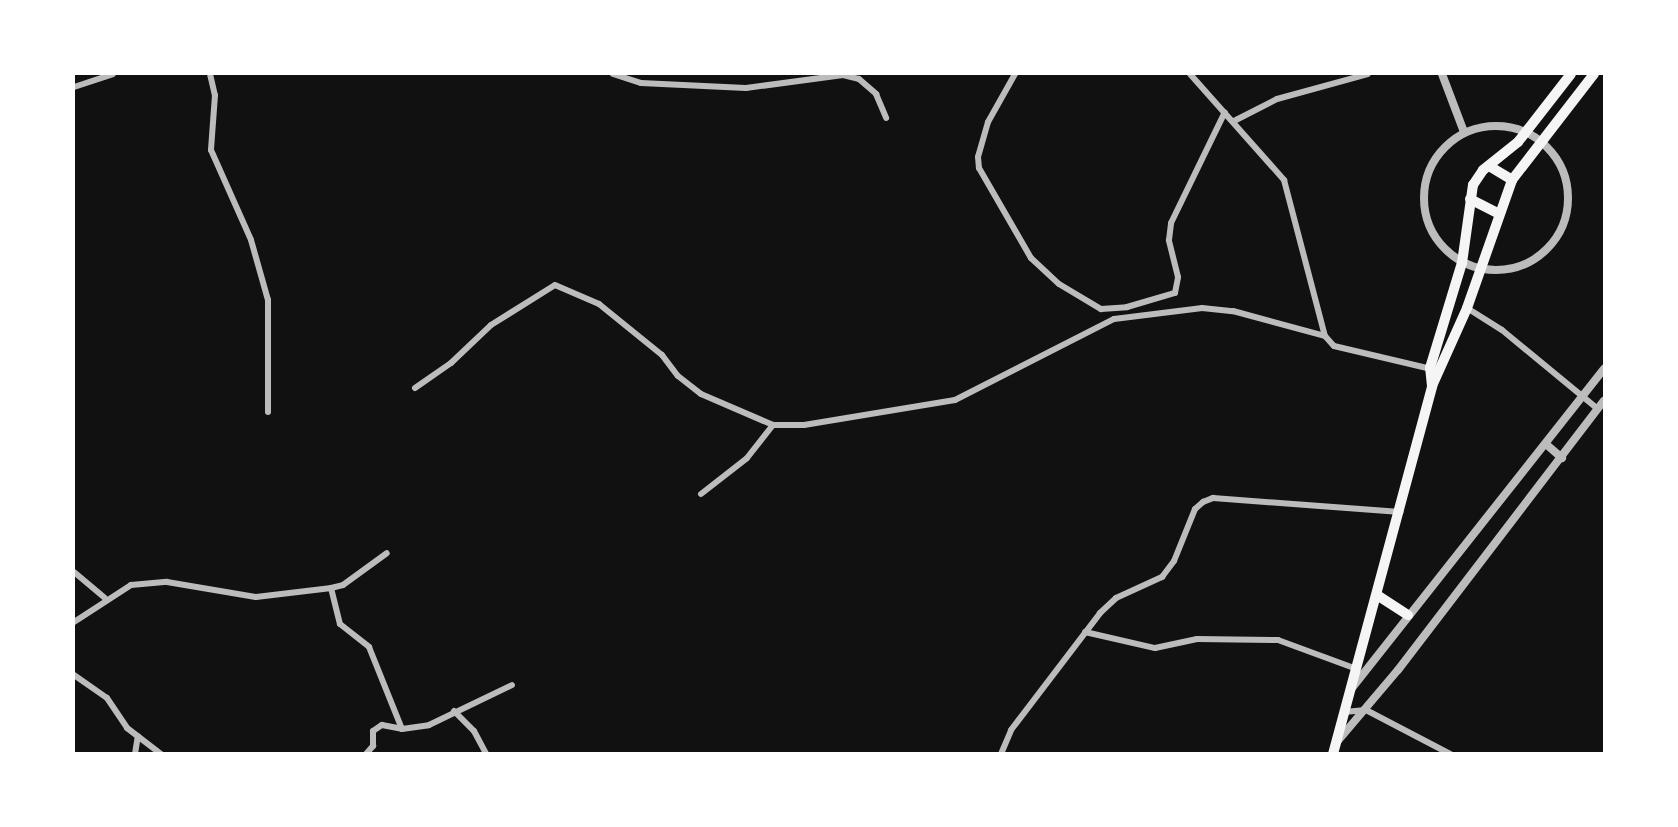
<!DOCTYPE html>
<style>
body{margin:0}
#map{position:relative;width:1678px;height:827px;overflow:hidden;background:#111;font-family:"Nunito Sans",sans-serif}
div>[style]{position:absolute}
.minor>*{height:6px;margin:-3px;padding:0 3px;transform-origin:3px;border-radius:3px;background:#bcbcbc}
.tertiary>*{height:8px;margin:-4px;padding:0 4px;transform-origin:4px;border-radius:4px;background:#bcbcbc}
.tertiary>.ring{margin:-4px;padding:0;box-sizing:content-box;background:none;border:8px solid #bcbcbc;border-radius:50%}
.trunk>*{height:10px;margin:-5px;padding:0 5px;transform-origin:5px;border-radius:5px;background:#f5f5f5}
span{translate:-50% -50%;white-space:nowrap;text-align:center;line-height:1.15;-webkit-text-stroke:4.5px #fff;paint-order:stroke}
.frame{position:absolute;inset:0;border:75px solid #fff;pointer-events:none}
</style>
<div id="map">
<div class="minor">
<i style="left:210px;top:74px;width:22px;rotate:77deg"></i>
<i style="left:215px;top:95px;width:55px;rotate:94.2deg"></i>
<i style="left:211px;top:150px;width:98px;rotate:66deg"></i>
<i style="left:251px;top:240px;width:62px;rotate:74.2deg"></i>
<i style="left:268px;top:300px;width:112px;rotate:90deg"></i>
<i style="left:613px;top:74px;width:29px;rotate:18deg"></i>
<i style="left:641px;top:83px;width:105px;rotate:2.7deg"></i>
<i style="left:746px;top:88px;width:98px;rotate:-7.6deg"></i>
<i style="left:843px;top:75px;width:16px;rotate:14deg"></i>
<i style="left:859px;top:79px;width:23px;rotate:41deg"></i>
<i style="left:876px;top:94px;width:26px;rotate:67deg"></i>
<i style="left:1015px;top:74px;width:55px;rotate:119.4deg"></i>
<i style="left:988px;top:122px;width:36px;rotate:106deg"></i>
<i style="left:978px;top:157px;width:11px;rotate:85deg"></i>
<i style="left:979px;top:168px;width:104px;rotate:60deg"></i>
<i style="left:1031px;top:258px;width:38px;rotate:43deg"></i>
<i style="left:1059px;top:284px;width:49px;rotate:30.8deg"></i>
<i style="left:1101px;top:309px;width:26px;rotate:-4deg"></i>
<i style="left:1127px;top:307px;width:50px;rotate:-16.3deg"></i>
<i style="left:1175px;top:293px;width:16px;rotate:-79deg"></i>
<i style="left:1178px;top:277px;width:38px;rotate:-104deg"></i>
<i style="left:1169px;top:240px;width:17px;rotate:-83deg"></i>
<i style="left:1171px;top:223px;width:123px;rotate:-64.1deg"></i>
<i style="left:1190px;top:74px;width:142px;rotate:48.4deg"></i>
<i style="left:1284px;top:180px;width:161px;rotate:75.3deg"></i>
<i style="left:1325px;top:336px;width:13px;rotate:48deg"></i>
<i style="left:1334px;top:346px;width:100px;rotate:13.3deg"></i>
<i style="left:74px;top:87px;width:41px;rotate:-18.4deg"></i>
<i style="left:1234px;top:121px;width:48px;rotate:-27.1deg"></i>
<i style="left:1277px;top:99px;width:94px;rotate:-15.4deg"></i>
<i style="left:1467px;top:308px;width:41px;rotate:32.2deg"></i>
<i style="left:1502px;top:330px;width:124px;rotate:39.5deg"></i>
<i style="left:415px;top:388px;width:44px;rotate:-34.8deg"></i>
<i style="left:451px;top:363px;width:55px;rotate:-43.5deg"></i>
<i style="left:491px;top:325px;width:75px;rotate:-32deg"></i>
<i style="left:555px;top:285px;width:48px;rotate:23.4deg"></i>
<i style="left:599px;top:304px;width:81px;rotate:39deg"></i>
<i style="left:662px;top:355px;width:26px;rotate:53deg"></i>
<i style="left:678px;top:376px;width:29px;rotate:38deg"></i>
<i style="left:701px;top:394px;width:78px;rotate:23.3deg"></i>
<i style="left:701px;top:494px;width:58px;rotate:-38deg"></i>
<i style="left:747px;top:458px;width:42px;rotate:-51.8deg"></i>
<i style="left:773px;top:425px;width:31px"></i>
<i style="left:804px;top:425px;width:153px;rotate:-9.4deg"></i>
<i style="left:955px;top:400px;width:178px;rotate:-27deg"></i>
<i style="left:1114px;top:319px;width:89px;rotate:-7.1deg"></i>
<i style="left:1202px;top:308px;width:31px;rotate:6deg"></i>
<i style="left:1233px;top:311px;width:95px;rotate:15.2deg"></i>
<i style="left:74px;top:572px;width:40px;rotate:40deg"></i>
<i style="left:331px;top:588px;width:37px;rotate:76deg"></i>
<i style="left:340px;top:624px;width:37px;rotate:38deg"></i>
<i style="left:369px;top:647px;width:88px;rotate:68.1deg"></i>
<i style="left:74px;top:622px;width:68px;rotate:-33deg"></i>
<i style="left:131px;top:585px;width:36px;rotate:-5deg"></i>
<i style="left:167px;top:582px;width:90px;rotate:9.6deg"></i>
<i style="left:256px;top:597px;width:76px;rotate:-6.8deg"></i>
<i style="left:331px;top:588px;width:12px;rotate:-14deg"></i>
<i style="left:343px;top:585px;width:54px;rotate:-36deg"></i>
<i style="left:1085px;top:632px;width:72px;rotate:12.9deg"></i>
<i style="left:1155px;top:648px;width:43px;rotate:-12.1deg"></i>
<i style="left:1197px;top:639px;width:81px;rotate:0.7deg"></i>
<i style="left:1278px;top:640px;width:81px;rotate:20.2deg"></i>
<i style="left:74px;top:675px;width:40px;rotate:34.9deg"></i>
<i style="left:107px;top:698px;width:36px;rotate:56deg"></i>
<i style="left:127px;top:728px;width:43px;rotate:37.4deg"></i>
<i style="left:454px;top:711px;width:28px;rotate:45deg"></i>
<i style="left:474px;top:731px;width:26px;rotate:62deg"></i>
<i style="left:1344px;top:712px;width:22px;rotate:-5deg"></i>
<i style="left:1366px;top:710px;width:95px;rotate:27.6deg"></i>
<i style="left:135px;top:754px;width:18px;rotate:-81deg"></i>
<i style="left:366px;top:754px;width:11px;rotate:-49deg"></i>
<i style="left:373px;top:746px;width:15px;rotate:-90deg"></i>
<i style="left:373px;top:731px;width:11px;rotate:-34deg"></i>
<i style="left:382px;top:725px;width:20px;rotate:11deg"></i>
<i style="left:402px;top:729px;width:27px;rotate:-8deg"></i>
<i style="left:429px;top:725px;width:92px;rotate:-25.7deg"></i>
<i style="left:1001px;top:754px;width:26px;rotate:-67deg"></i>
<i style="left:1011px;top:730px;width:147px;rotate:-52.7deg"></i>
<i style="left:1100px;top:613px;width:22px;rotate:-43deg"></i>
<i style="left:1116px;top:598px;width:51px;rotate:-24.5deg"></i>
<i style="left:1162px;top:577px;width:20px;rotate:-53deg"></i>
<i style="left:1174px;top:561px;width:56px;rotate:-68deg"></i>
<i style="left:1195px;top:509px;width:11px;rotate:-41deg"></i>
<i style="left:1203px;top:502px;width:11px;rotate:-22deg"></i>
<i style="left:1213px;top:498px;width:188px;rotate:4.3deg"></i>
</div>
<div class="tertiary">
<i style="left:1442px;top:74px;width:62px;rotate:69.2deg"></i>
<i class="ring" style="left:1424px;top:126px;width:136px;height:136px"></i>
<i style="left:1547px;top:445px;width:20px;rotate:41deg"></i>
<i style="left:1352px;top:688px;width:407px;rotate:-51.7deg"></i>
<i style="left:1336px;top:743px;width:96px;rotate:-49.7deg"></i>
<i style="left:1398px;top:670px;width:339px;rotate:-52.6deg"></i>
</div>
<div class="trunk">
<i style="left:1489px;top:166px;width:27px;rotate:31deg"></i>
<i style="left:1470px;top:199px;width:33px;rotate:27deg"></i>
<i style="left:1432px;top:386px;width:18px;rotate:-96deg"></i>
<i style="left:1430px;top:368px;width:110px;rotate:-73.1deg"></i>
<i style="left:1462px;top:263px;width:79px;rotate:-82deg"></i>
<i style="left:1473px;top:185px;width:18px;rotate:-56deg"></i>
<i style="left:1483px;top:170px;width:45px;rotate:-38.7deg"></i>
<i style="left:1518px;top:142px;width:86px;rotate:-52.1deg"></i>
<i style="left:1377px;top:595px;width:37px;rotate:33deg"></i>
<i style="left:1333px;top:754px;width:381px;rotate:-74.9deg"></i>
<i style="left:1432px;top:386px;width:85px;rotate:-65.8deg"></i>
<i style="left:1467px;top:308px;width:136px;rotate:-70.6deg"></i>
<i style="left:1512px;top:180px;width:134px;rotate:-52.3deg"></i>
</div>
<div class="frame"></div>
</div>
